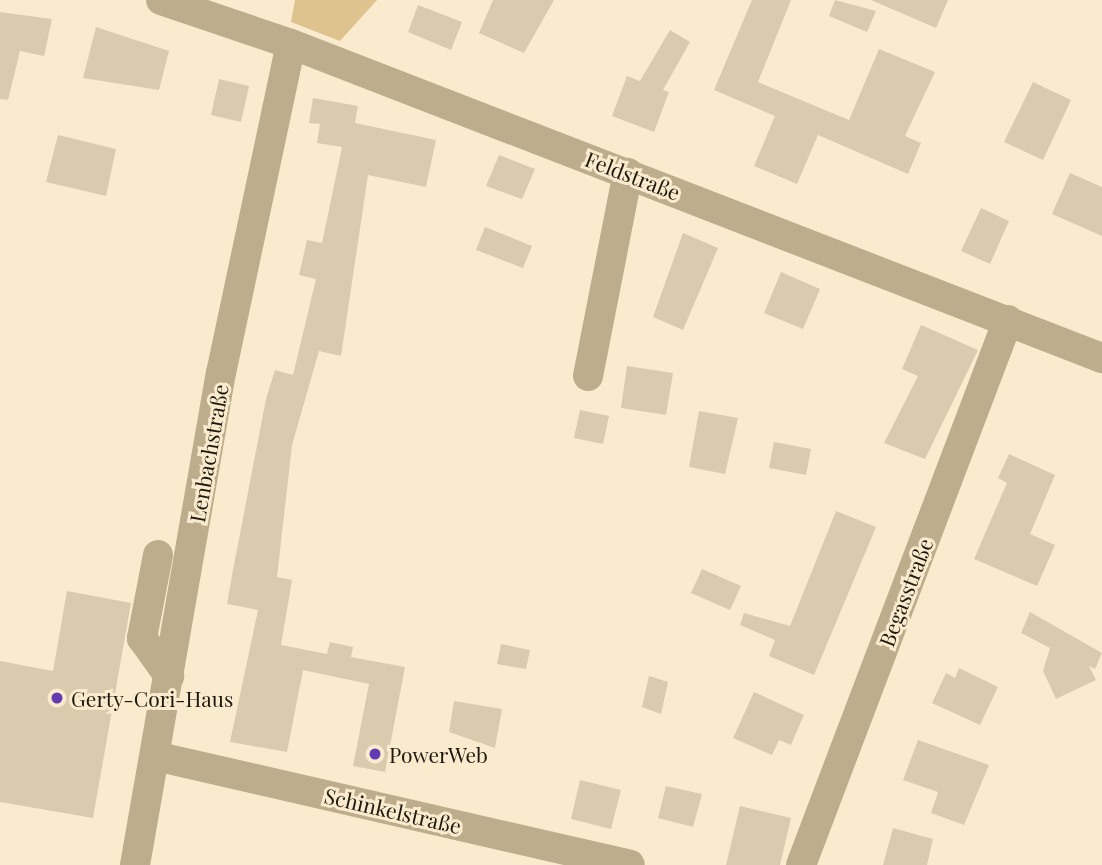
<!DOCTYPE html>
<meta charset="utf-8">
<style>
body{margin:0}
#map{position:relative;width:1102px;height:865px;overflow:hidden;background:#faebce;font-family:"Playfair Display",serif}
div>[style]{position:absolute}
.green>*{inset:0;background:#dec38f}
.building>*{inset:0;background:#dacbae}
.minor>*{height:30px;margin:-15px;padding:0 15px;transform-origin:15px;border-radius:15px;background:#bdad8c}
.dots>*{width:19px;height:19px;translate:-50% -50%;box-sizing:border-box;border:4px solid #faebce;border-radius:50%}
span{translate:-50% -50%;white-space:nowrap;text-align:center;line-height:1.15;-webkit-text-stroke:6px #faebce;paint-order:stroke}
.street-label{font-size:21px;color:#1e190e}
.poi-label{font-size:21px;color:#1e190e}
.left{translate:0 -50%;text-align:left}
</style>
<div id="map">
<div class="green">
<i style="clip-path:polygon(295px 0,377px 0,340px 41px,291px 22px)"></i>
</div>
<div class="building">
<i style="clip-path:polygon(493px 0,554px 0,524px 53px,479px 33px)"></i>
<i style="clip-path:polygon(752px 0,791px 0,758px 82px,849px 120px,879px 49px,935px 72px,905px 136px,921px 143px,908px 174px,818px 135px,797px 184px,754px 166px,775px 116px,714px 90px)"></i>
<i style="clip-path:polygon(835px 0,876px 11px,867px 32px,829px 16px)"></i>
<i style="clip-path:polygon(871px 0,948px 0,936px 28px)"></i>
<i style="clip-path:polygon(418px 5px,462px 22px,451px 50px,408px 32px)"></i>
<i style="clip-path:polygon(0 12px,52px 19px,44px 56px,20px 51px,8px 100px,0 99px)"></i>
<i style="clip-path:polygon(96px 27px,169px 51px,159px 90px,83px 78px)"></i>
<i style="clip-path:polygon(670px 30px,690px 42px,663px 90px,669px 92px,654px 132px,612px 116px,627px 76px,640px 81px)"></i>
<i style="clip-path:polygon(219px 79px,249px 86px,241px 122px,211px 115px)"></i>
<i style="clip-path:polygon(1033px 82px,1071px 100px,1043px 160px,1004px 142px)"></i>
<i style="clip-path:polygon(313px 98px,358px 106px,355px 123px,436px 140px,426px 187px,368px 175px,341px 356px,319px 351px,292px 445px,277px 577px,292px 580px,281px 645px,327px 654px,330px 642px,353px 647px,351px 657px,405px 667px,385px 772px,353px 766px,369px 684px,303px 670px,287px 752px,230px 742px,258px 610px,227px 604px,233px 570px,266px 399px,275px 370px,293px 375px,316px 279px,299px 275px,307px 240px,322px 243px,342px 147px,317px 143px,320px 124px,309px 123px)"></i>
<i style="clip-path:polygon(58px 135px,116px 149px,106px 196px,46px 182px)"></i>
<i style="clip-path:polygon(499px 155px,535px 169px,522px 199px,486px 186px)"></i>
<i style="clip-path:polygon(1070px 173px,1102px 187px,1102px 236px,1052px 214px)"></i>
<i style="clip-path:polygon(981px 208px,1009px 221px,990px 264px,961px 251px)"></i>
<i style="clip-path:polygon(485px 227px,532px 246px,523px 268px,476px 250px)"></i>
<i style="clip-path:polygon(683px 233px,718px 248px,683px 330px,653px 317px)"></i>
<i style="clip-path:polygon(781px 272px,820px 289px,803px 329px,764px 313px)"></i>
<i style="clip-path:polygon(921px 325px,978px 350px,925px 459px,884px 443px,918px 376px,902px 369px)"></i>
<i style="clip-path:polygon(627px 366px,673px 373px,666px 415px,621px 408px)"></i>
<i style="clip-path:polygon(580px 410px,609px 416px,603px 444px,574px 438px)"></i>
<i style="clip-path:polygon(699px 411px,738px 418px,725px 474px,689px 467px)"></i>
<i style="clip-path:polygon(774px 442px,811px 449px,806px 475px,769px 468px)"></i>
<i style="clip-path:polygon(1009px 454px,1055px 475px,1030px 534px,1055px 545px,1037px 586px,974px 559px,1007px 483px,998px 478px)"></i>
<i style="clip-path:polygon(836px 511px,876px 527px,814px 675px,769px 656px,775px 640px,740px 625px,744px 613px,790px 626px)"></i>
<i style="clip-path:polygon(702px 569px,741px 586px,730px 610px,691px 593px)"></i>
<i style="clip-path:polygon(67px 591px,131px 603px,93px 818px,0 802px,0 661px,53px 671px)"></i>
<i style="clip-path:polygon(1030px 612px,1102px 653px,1095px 669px,1089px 666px,1096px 680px,1056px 699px,1043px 671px,1050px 648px,1021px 633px)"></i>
<i style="clip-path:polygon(501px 644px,530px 650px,526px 669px,497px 664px)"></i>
<i style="clip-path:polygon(959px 668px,998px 687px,980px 725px,932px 703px,946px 673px,955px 678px)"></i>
<i style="clip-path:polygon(649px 676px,668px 682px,661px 714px,642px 707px)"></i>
<i style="clip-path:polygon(754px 692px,804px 715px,791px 745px,779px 740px,772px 755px,733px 738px)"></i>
<i style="clip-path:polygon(454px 701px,502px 709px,495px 748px,449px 732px)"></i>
<i style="clip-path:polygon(918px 740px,989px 765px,964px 825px,931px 813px,938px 792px,903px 780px)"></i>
<i style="clip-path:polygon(580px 780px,621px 790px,611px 829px,571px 819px)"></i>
<i style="clip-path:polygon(666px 786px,702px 794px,693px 827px,658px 818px)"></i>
<i style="clip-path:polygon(740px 806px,791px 818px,780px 865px,726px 865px)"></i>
<i style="clip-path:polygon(893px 828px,933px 839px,927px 865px,883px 865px)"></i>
</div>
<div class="minor">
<i style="left:161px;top:0;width:137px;rotate:18.7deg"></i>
<i style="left:291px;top:44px;width:870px;rotate:21.17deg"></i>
<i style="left:588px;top:376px;width:207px;rotate:-78.9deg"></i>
<i style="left:158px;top:555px;width:85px;rotate:100.9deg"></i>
<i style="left:142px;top:638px;width:47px;rotate:54.6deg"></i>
<i style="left:155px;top:756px;width:487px;rotate:12.9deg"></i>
<i style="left:135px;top:865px;width:499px;rotate:-80.1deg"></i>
<i style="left:221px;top:373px;width:336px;rotate:-78deg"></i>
<i style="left:801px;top:865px;width:583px;rotate:-69.2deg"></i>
</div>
<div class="dots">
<i style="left:57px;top:698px;background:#633ab2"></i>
<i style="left:375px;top:754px;background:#633ab2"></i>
</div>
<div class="street-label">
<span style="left:633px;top:175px;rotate:21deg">Feldstraße</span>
<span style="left:208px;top:453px;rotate:-80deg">Lenbachstraße</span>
<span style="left:905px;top:592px;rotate:-69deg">Begasstraße</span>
<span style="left:393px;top:810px;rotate:13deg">Schinkelstraße</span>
</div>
<div class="poi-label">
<span class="left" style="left:71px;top:698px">Gerty-Cori-Haus</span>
<span class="left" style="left:389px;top:754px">PowerWeb</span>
</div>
</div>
